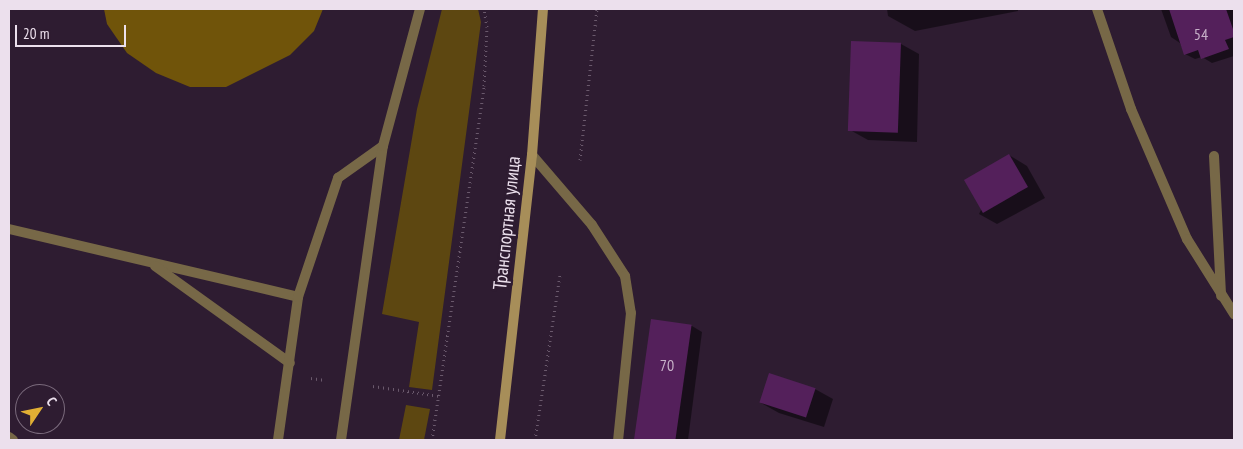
<!DOCTYPE html>
<html>
<head>
<meta charset="utf-8">
<style>
	body { margin:0 }
	#map { position:relative; width:1243px; height:449px; overflow:hidden; background:#2e1c31; font-family:"PT Sans Narrow",sans-serif }
	div>[style] { position:absolute }
	.green>* { inset:0; background:#5d4711 }
	.forest>* { inset:0; background:#70540a }
	.shadow>* { inset:0; background:#0007 }
	.building>* { inset:0; background:#54205b; transform-origin:0 0 }
	.path>* { height:3px; margin-top:-1.5px; transform-origin:0; background:repeating-linear-gradient(90deg,#6a596c 0 1px,transparent 0 5px) }
	.service>* { height:10px; margin:-5px; padding:0 5px; transform-origin:5px; border-radius:5px; background:#776847 }
	.minor>* { height:10px; margin:-5px; padding:0 5px; transform-origin:5px; border-radius:5px; background:#776847 }
	.secondary>* { height:10px; margin:-5px; padding:0 5px; transform-origin:5px; border-radius:5px; background:#a78e59 }
	span { translate:-50% -50%; white-space:nowrap; text-align:center; line-height:1.15; -webkit-text-stroke:4.5px #2e1c31; paint-order:stroke }
	.number-label { font-size:16px; color:#c6b0c8 }
	.number-label span { -webkit-text-stroke-width:0 }
	.street-label { font-size:19px; color:#ece0ed }
	.frame { position:absolute; inset:0; border:10px solid #ece0ed; pointer-events:none }
	.north { position:absolute; left:15px; top:384px; width:50px; height:50px; box-sizing:border-box; background:#2e1c31; border:1px solid #7a6a7c; border-radius:50%; rotate:56deg; font-size:14px; font-weight:700; line-height:20px; text-align:center; color:#ece0ed }
	.north::after { content:''; display:block; margin:auto; width:18px; height:22px; background:#e1af34; clip-path:polygon(50% 0,100% 100%,50% 72%,0 100%) }
	.scale { position:absolute; left:15px; top:25px; width:111px; height:22px; box-sizing:border-box; border:2px solid #ece0ed; border-top:0; padding-left:6px; font-size:15px; line-height:18px; white-space:nowrap; color:#ece0ed; -webkit-text-stroke:4px #2e1c31; paint-order:stroke }
</style>
</head>
<body>
<div id="map">
	<div class="green">
		<i style="clip-path:polygon(442px 9px,478px 9px,481px 22px,432px 390px,409px 387px,419px 322px,382px 314px,417px 109px)"></i>
		<i style="clip-path:polygon(406px 405px,430px 409px,424px 440px,399px 440px)"></i>
	</div>
	<div class="forest">
		<i style="clip-path:polygon(104px 9px,323px 9px,314px 31px,290px 55px,226px 87px,190px 87px,156px 73px,127px 53px,107px 24px)"></i>
	</div>
	<div class="shadow">
		<i style="clip-path:polygon(887px 9px,1018px 9px,1018px 11px,915px 31px,888px 16px)"></i>
		<i style="clip-path:polygon(1161px 9px,1234px 9px,1234px 56px,1212px 63px,1202px 57px,1195px 59px,1185px 54px,1180px 43px,1171px 37px)"></i>
		<i style="clip-path:polygon(852px 42px,901px 44px,919px 54px,917px 142px,868px 140px,850px 130px)"></i>
		<i style="clip-path:polygon(1009px 155px,1027px 166px,1045px 198px,997px 224px,979px 214px)"></i>
		<i style="clip-path:polygon(652px 321px,692px 326px,702px 332px,688px 440px,638px 440px)"></i>
		<i style="clip-path:polygon(815px 389px,833px 399px,824px 427px,779px 413px,761px 403px)"></i>
	</div>
	<div class="building">
		<i style="clip-path:polygon(1169px 9px,1226px 9px,1234px 32px,1234px 37px,1225px 40px,1229px 49px,1201px 59px,1198px 50px,1184px 55px)"></i>
		<i style="left:851px;top:41px;width:50px;height:90px;rotate:2deg"></i>
		<i style="left:1009px;top:154px;width:38px;height:52px;rotate:60deg"></i>
		<i style="left:651px;top:319px;width:41px;height:122px;rotate:8deg"></i>
		<i style="left:769px;top:373px;width:49px;height:31px;rotate:18deg"></i>
	</div>
	<div class="path">
		<i style="left:580px;top:160px;width:152px;rotate:-83.6deg"></i>
		<i style="left:311px;top:378px;width:14px;rotate:8deg"></i>
		<i style="left:373px;top:386px;width:68px;rotate:8.5deg"></i>
		<i style="left:432px;top:440px;width:358px;rotate:-81.6deg"></i>
		<i style="left:484px;top:86px;width:59px;rotate:-87.1deg"></i>
		<i style="left:487px;top:27px;width:18px;rotate:-99deg"></i>
		<i style="left:535px;top:440px;width:168px;rotate:-81.4deg"></i>
	</div>
	<div class="service">
		<i style="left:532px;top:155px;width:92px;rotate:49.4deg"></i>
		<i style="left:592px;top:225px;width:61px;rotate:57.1deg"></i>
		<i style="left:625px;top:276px;width:37px;rotate:81deg"></i>
		<i style="left:631px;top:313px;width:128px;rotate:95.8deg"></i>
		<i style="left:1214px;top:156px;width:140px;rotate:87.1deg"></i>
		<i style="left:9px;top:229px;width:297px;rotate:13.2deg"></i>
		<i style="left:155px;top:266px;width:166px;rotate:35.7deg"></i>
		<i style="left:9px;top:437px;width:5px;rotate:37deg"></i>
		<i style="left:278px;top:440px;width:144px;rotate:-82deg"></i>
		<i style="left:298px;top:297px;width:126px;rotate:-71.4deg"></i>
		<i style="left:338px;top:178px;width:55px;rotate:-35.4deg"></i>
		<i style="left:341px;top:440px;width:297px;rotate:-81.9deg"></i>
		<i style="left:383px;top:146px;width:142px;rotate:-74.9deg"></i>
	</div>
	<div class="minor">
		<i style="left:1097px;top:9px;width:106px;rotate:71.2deg"></i>
		<i style="left:1131px;top:109px;width:142px;rotate:66.7deg"></i>
		<i style="left:1187px;top:239px;width:89px;rotate:57.9deg"></i>
	</div>
	<div class="secondary">
		<i style="left:500px;top:440px;width:287px;rotate:-83.6deg"></i>
		<i style="left:532px;top:155px;width:146px;rotate:-85.7deg"></i>
	</div>
	<div class="number-label">
		<span style="left:1201px;top:34px">54</span>
		<span style="left:667px;top:365px">70</span>
	</div>
	<div class="street-label">
		<span style="left:507px;top:223px;rotate:-84deg">Транспортная улица</span>
	</div>
	<div class="frame"></div>
	<div class="north">С</div>
	<div class="scale">20 m</div>
</div>
</body>
</html>
